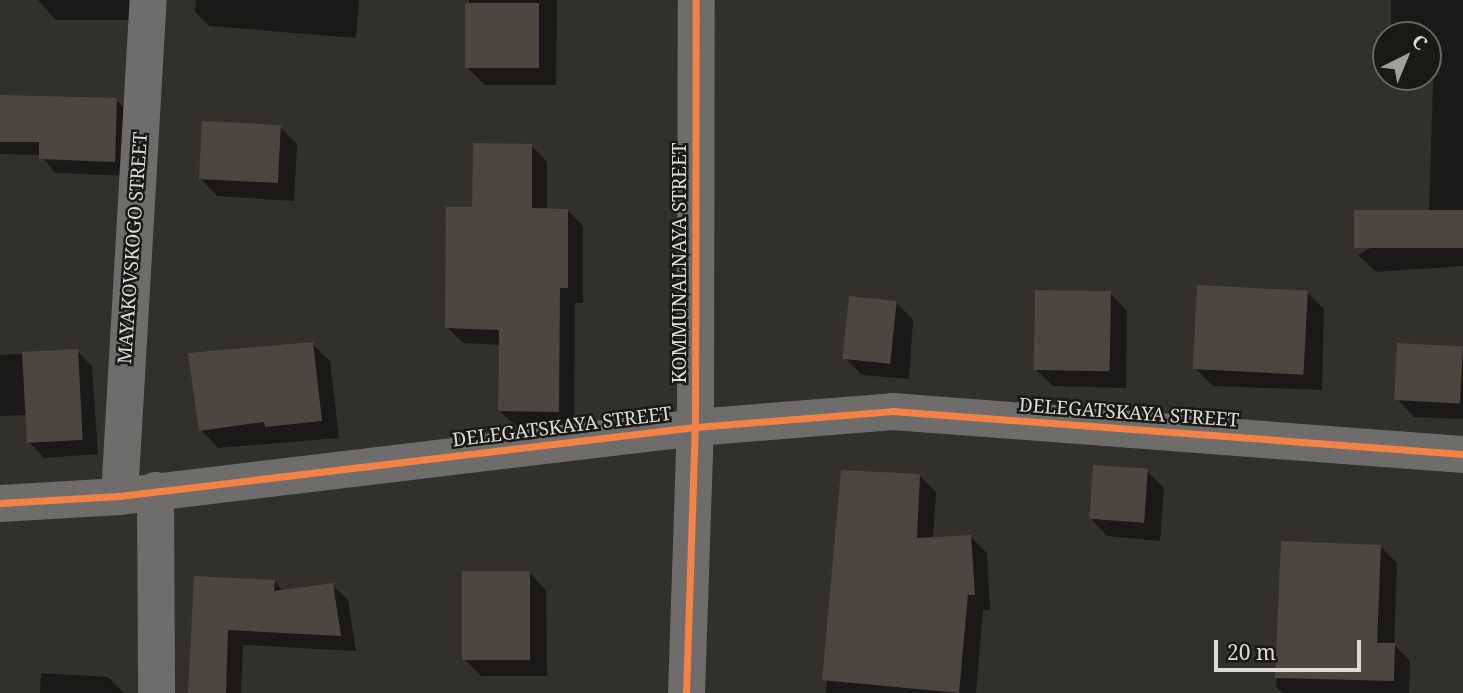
<!DOCTYPE html>
<html>
<head>
<meta charset="utf-8">
<style>
	body { margin:0 }
	#map { position:relative; width:1463px; height:693px; overflow:hidden; background:#31302b; font-family:"Noto Serif",serif }
	div>[style] { position:absolute }
	.shadow>* { inset:0; background:#0007 }
	.building>* { inset:0; background:#49473f; transform-origin:0 0 }
	.minor>* { height:37px; margin:-18.5px; padding:0 18.5px; transform-origin:18.5px; border-radius:18.5px; background:#6e6d6c }
	.cycleway>* { height:7px; margin:-3.5px; padding:0 3.5px; transform-origin:3.5px; border-radius:3.5px; background:#f48246 }
	span { translate:-50% -50%; white-space:nowrap; text-align:center; line-height:1.15; -webkit-text-stroke:5px #1a1915; paint-order:stroke }
	.street-label { font-size:19px; color:#dcdbd6 }
	.north { position:absolute; left:1372px; top:21px; width:70px; height:70px; box-sizing:border-box; background:#1a1915; border:2px solid #686762; border-radius:50%; rotate:43deg; font-size:19px; font-weight:700; line-height:28px; text-align:center; color:#dcdbd6 }
	.north::after { content:''; display:block; margin:auto; width:24px; height:32px; background:#a09f9a; clip-path:polygon(50% 0,100% 100%,50% 72%,0 100%) }
	.scale { position:absolute; left:1214px; top:640px; width:147px; height:32px; box-sizing:border-box; border:4px solid #dcdbd6; border-top:0; padding-left:9px; font-size:21px; line-height:24px; white-space:nowrap; color:#dcdbd6; -webkit-text-stroke:5px #1a1915; paint-order:stroke }
</style>
</head>
<body>
<div id="map">
	<div class="shadow">
		<i style="clip-path:polygon(38px 0,130px 0,130px 20px,56px 20px)"></i>
		<i style="clip-path:polygon(196px 0,359px 0,356px 38px,209px 26px,195px 12px)"></i>
		<i style="clip-path:polygon(469px 0,557px 0,556px 85px,485px 85px,468px 68px)"></i>
		<i style="clip-path:polygon(1391px 0,1463px 0,1463px 266px,1376px 272px,1358px 255px,1429px 214px,1434px 50px,1428px 50px,1428px 35px,1391px 33px)"></i>
		<i style="clip-path:polygon(0 96px,116px 100px,131px 114px,129px 176px,55px 173px,41px 155px,0 154px)"></i>
		<i style="clip-path:polygon(280px 127px,297px 144px,294px 201px,217px 196px,200px 178px)"></i>
		<i style="clip-path:polygon(532px 146px,547px 162px,547px 210px,567px 210px,583px 226px,583px 303px,575px 303px,574px 427px,516px 426px,500px 411px,501px 345px,463px 343px,447px 327px,474px 209px)"></i>
		<i style="clip-path:polygon(1307px 292px,1324px 309px,1322px 390px,1213px 386px,1195px 368px)"></i>
		<i style="clip-path:polygon(1110px 293px,1127px 311px,1126px 388px,1053px 386px,1035px 369px)"></i>
		<i style="clip-path:polygon(896px 302px,913px 320px,909px 379px,862px 375px,845px 358px)"></i>
		<i style="clip-path:polygon(312px 344px,330px 361px,339px 438px,218px 448px,201px 430px)"></i>
		<i style="clip-path:polygon(1463px 347px,1463px 419px,1414px 417px,1397px 399px)"></i>
		<i style="clip-path:polygon(77px 351px,92px 366px,98px 454px,44px 458px,29px 442px,27px 415px,0 416px,0 355px)"></i>
		<i style="clip-path:polygon(842px 471px,920px 476px,936px 492px,933px 539px,971px 537px,987px 553px,990px 610px,983px 610px,976px 693px,826px 693px)"></i>
		<i style="clip-path:polygon(1147px 471px,1164px 488px,1160px 541px,1107px 536px,1090px 518px)"></i>
		<i style="clip-path:polygon(1282px 543px,1381px 547px,1397px 563px,1394px 645px,1410px 661px,1409px 693px,1283px 693px,1276px 687px)"></i>
		<i style="clip-path:polygon(529px 572px,546px 590px,547px 676px,481px 676px,464px 659px)"></i>
		<i style="clip-path:polygon(196px 578px,274px 581px,284px 592px,332px 585px,348px 600px,356px 651px,243px 645px,241px 693px,189px 693px)"></i>
		<i style="clip-path:polygon(41px 673px,108px 677px,124px 693px,40px 693px)"></i>
	</div>
	<div class="building">
		<i style="left:465px;top:3px;width:74px;height:65px"></i>
		<i style="clip-path:polygon(0 95px,117px 98px,115px 162px,39px 159px,39px 142px,0 142px)"></i>
		<i style="left:202px;top:121px;width:79px;height:58px;rotate:3deg"></i>
		<i style="clip-path:polygon(473px 143px,532px 144px,532px 208px,568px 209px,568px 288px,560px 288px,559px 412px,498px 411px,499px 330px,445px 328px,446px 207px,472px 207px)"></i>
		<i style="left:1463px;top:210px;width:38px;height:109px;rotate:90deg"></i>
		<i style="left:1197px;top:285px;width:111px;height:84px;rotate:3deg"></i>
		<i style="left:1035px;top:290px;width:76px;height:80px;rotate:1deg"></i>
		<i style="left:849px;top:296px;width:48px;height:63px;rotate:6deg"></i>
		<i style="clip-path:polygon(313px 342px,322px 421px,265px 427px,264px 422px,199px 431px,188px 353px)"></i>
		<i style="left:1397px;top:343px;width:66px;height:57px;rotate:3deg"></i>
		<i style="left:78px;top:349px;width:91px;height:56px;rotate:87deg"></i>
		<i style="left:1093px;top:465px;width:55px;height:54px;rotate:4deg"></i>
		<i style="clip-path:polygon(841px 470px,920px 474px,917px 538px,971px 535px,975px 595px,968px 595px,959px 693px,822px 680px)"></i>
		<i style="clip-path:polygon(1281px 541px,1381px 545px,1377px 643px,1395px 643px,1394px 681px,1275px 678px)"></i>
		<i style="left:462px;top:571px;width:68px;height:89px"></i>
		<i style="clip-path:polygon(194px 576px,275px 580px,274px 591px,333px 583px,341px 636px,228px 630px,226px 693px,188px 693px)"></i>
	</div>
	<div class="minor">
		<i style="left:155px;top:490px;width:203px;rotate:89.7deg"></i>
		<i style="left:119px;top:496px;width:497px;rotate:-86.7deg"></i>
		<i style="left:0;top:503px;width:119px;rotate:-3.4deg"></i>
		<i style="left:119px;top:496px;width:580px;rotate:-6.83deg"></i>
		<i style="left:695px;top:427px;width:198px;rotate:-4.6deg"></i>
		<i style="left:892px;top:411px;width:573px;rotate:4.31deg"></i>
		<i style="left:686px;top:693px;width:266px;rotate:-88.1deg"></i>
		<i style="left:695px;top:427px;width:427px;rotate:-89.9deg"></i>
	</div>
	<div class="cycleway">
		<i style="left:0;top:503px;width:119px;rotate:-3.4deg"></i>
		<i style="left:119px;top:496px;width:580px;rotate:-6.83deg"></i>
		<i style="left:695px;top:427px;width:198px;rotate:-4.6deg"></i>
		<i style="left:892px;top:411px;width:573px;rotate:4.31deg"></i>
		<i style="left:686px;top:693px;width:266px;rotate:-88.1deg"></i>
		<i style="left:695px;top:427px;width:427px;rotate:-89.9deg"></i>
	</div>
	<div class="street-label">
		<span style="left:133px;top:248px;rotate:-86deg">MAYAKOVSKOGO STREET</span>
		<span style="left:680px;top:263px;rotate:-90deg">KOMMUNALNAYA STREET</span>
		<span style="left:1129px;top:413px;rotate:4deg">DELEGATSKAYA STREET</span>
		<span style="left:562px;top:427px;rotate:-7deg">DELEGATSKAYA STREET</span>
	</div>
	<div class="north">С</div>
	<div class="scale">20 m</div>
</div>
</body>
</html>
